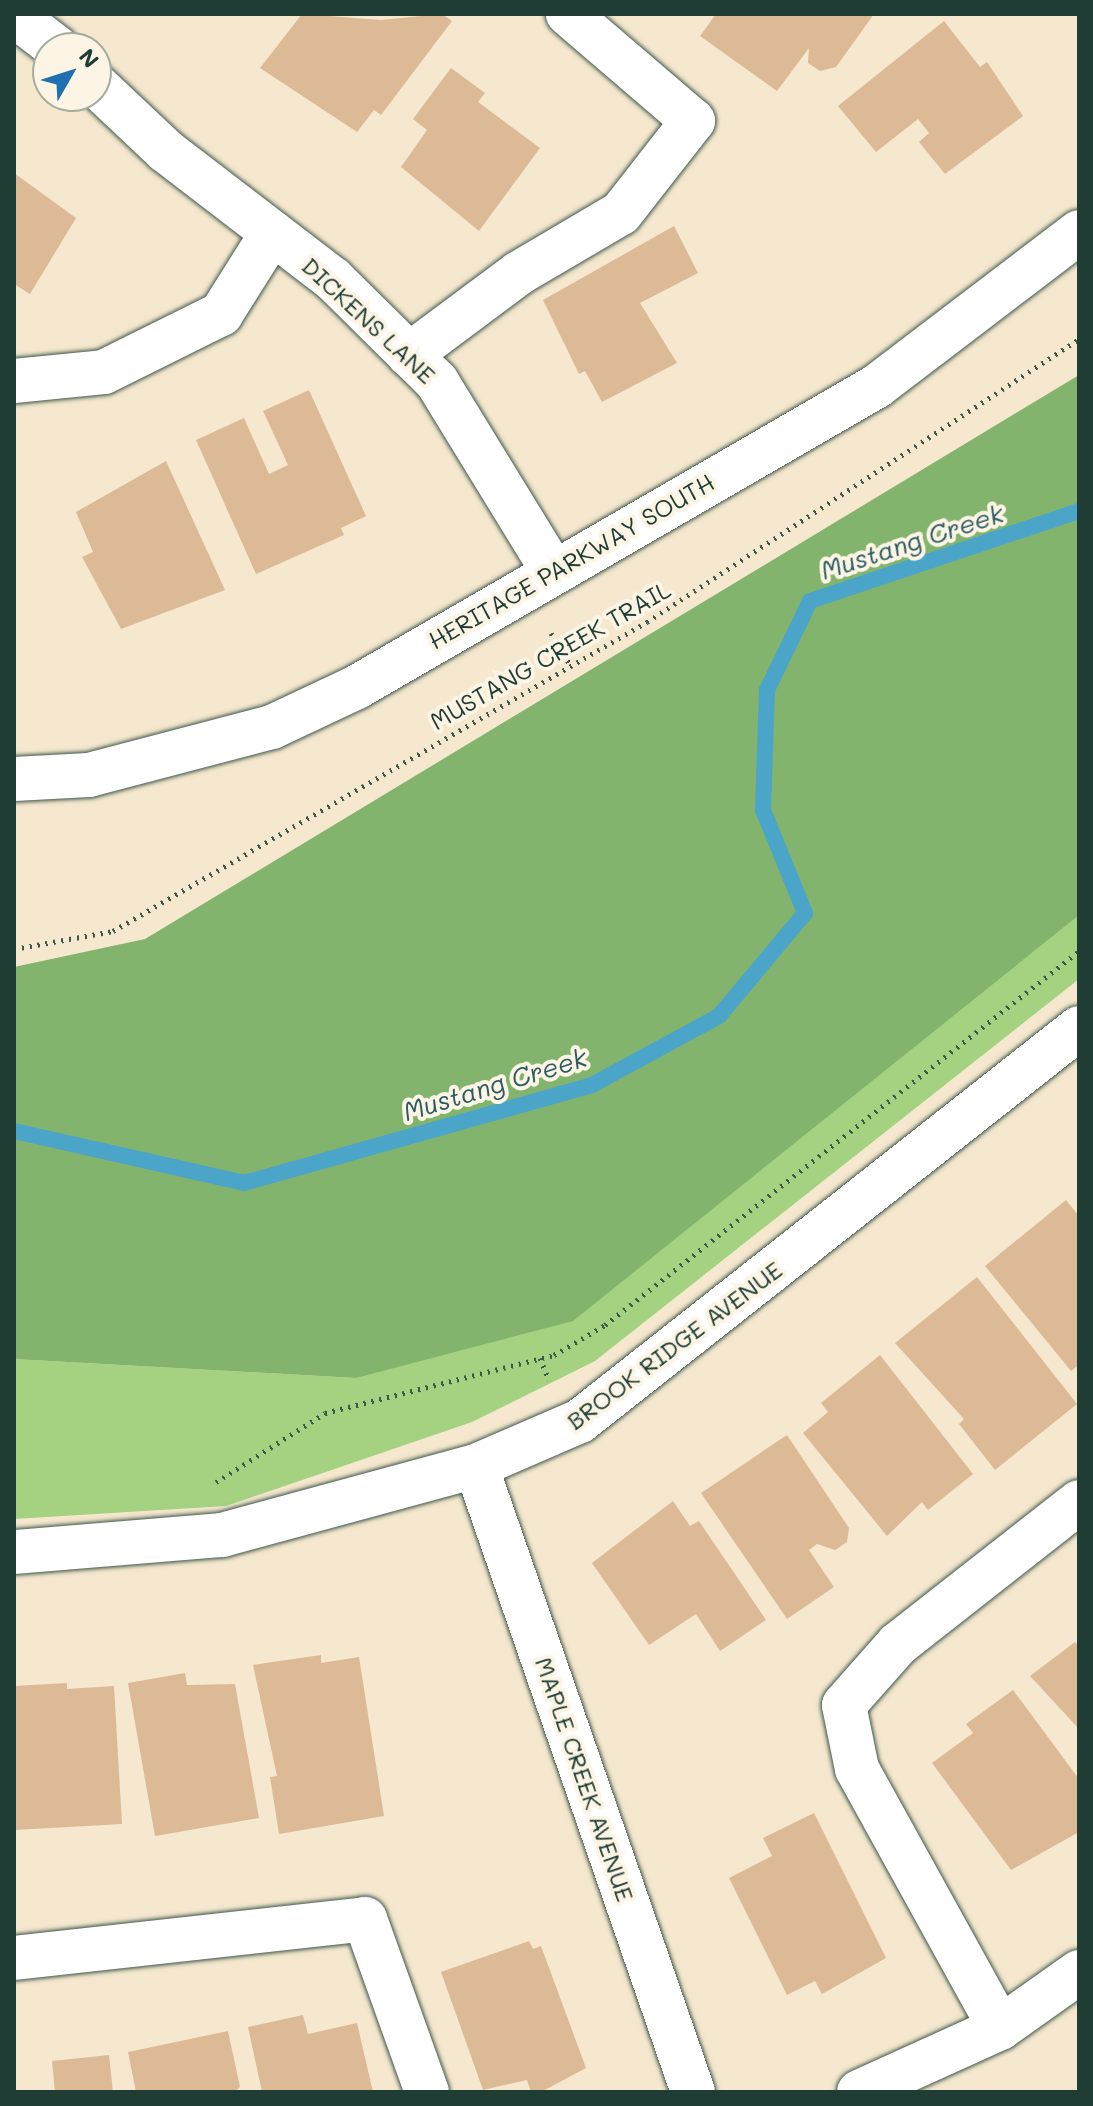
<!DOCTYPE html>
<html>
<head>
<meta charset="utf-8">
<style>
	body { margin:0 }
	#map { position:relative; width:1093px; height:2106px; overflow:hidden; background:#f5e8ce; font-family:Mali,sans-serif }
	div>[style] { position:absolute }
	.green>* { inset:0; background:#a4d280 }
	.forest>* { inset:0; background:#83b46e }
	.stream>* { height:16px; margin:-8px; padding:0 8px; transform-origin:8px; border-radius:8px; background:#4ba5c9 }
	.building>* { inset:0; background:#ddba96 }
	.path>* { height:5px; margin-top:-2.5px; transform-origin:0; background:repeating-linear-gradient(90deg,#3f574b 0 2px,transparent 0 8px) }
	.roads { filter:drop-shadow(0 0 2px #3f574b) drop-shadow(0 0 2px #3f574b) }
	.minor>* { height:44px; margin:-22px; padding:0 22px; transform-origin:22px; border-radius:22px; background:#fff }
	span { translate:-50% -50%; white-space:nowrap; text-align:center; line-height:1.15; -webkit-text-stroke:8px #fcf5e5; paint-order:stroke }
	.street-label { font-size:24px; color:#1f3d34 }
	.water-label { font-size:26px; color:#2c5c61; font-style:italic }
	.frame { position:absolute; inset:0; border:16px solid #1f3d34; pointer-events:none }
	.north { position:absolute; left:32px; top:32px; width:80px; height:80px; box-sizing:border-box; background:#fcf5e5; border:2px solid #a4ab9e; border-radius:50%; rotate:51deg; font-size:22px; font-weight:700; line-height:32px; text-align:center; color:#1f3d34 }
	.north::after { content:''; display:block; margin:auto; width:28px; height:36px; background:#1f6fb2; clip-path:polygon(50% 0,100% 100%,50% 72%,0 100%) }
</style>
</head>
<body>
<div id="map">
	<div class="green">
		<i style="clip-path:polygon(1079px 904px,1079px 979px,595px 1361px,472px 1422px,226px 1506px,14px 1519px,14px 1359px,356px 1378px)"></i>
	</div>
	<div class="forest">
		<i style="clip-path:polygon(1079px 375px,1079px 915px,573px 1321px,356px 1378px,14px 1359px,14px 967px,145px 939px)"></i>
	</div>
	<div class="stream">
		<i style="left:14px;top:1131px;width:236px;rotate:12.7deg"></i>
		<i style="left:244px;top:1183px;width:362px;rotate:-15.7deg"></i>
		<i style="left:592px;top:1085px;width:145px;rotate:-28.5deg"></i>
		<i style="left:719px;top:1016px;width:134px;rotate:-50.1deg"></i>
		<i style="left:805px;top:913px;width:111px;rotate:-112.2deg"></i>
		<i style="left:763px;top:810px;width:120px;rotate:-88.1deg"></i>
		<i style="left:767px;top:690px;width:99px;rotate:-64.2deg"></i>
		<i style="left:810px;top:601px;width:284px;rotate:-18.5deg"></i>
	</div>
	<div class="building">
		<i style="clip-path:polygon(302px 14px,381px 20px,442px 14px,452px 21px,381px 115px,374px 110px,357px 132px,260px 68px)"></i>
		<i style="clip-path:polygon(716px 14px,874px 14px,836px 67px,820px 71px,808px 63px,809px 48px,777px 91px,700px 36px)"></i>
		<i style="clip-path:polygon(944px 21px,980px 67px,987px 62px,1023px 116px,945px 174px,919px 142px,929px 133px,918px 119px,876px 152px,838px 106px)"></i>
		<i style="clip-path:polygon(451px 68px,485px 93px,478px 102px,540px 148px,479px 231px,401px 167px,427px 130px,413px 119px)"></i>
		<i style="clip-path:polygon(14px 173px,76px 218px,30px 294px,14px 284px)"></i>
		<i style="clip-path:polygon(674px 226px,698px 273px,640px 303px,677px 363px,602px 402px,585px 371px,579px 374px,543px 300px)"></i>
		<i style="clip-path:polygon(309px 390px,366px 516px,341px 528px,344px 535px,256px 574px,196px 440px,244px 418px,269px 474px,288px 465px,263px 411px)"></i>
		<i style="clip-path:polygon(166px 461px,225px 590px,121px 629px,82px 557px,93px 552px,76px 512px)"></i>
		<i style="clip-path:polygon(1066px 1200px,1079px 1216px,1079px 1365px,1071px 1371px,985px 1266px)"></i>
		<i style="clip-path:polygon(977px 1277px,1077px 1404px,995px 1470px,959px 1424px,964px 1419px,895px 1343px)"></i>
		<i style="clip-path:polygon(880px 1355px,973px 1474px,928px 1510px,922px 1502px,887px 1536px,803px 1433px,828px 1412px,821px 1403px)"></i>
		<i style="clip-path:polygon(787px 1435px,849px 1528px,847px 1542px,835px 1550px,817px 1544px,809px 1550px,834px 1587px,787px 1619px,701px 1493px)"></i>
		<i style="clip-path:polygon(673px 1501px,690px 1526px,699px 1521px,766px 1620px,720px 1651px,696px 1614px,649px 1645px,592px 1563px)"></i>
		<i style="clip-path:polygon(1075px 1642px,1079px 1647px,1079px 1729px,1030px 1676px)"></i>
		<i style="clip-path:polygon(321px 1655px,321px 1663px,359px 1657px,384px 1816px,279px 1834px,270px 1777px,277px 1776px,253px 1665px)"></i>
		<i style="clip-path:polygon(185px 1673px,187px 1685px,235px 1684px,259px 1818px,155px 1836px,128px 1683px)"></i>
		<i style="clip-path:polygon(67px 1683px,67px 1689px,114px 1686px,122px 1824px,15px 1830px,14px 1686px)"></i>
		<i style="clip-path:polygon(1013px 1690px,1079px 1779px,1079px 1832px,1011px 1870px,932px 1763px,973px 1733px,966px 1724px)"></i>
		<i style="clip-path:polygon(814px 1813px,886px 1958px,822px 1994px,815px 1981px,787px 1995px,729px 1878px,772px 1856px,763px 1838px)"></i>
		<i style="clip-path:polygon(529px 1941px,533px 1949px,541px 1946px,586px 2068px,541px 2092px,531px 2092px,527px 2080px,483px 2090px,441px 1972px)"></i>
		<i style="clip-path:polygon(303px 2015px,308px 2034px,357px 2023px,373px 2092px,262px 2092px,248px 2027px)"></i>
		<i style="clip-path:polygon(228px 2031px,240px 2087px,234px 2092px,136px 2092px,128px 2052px)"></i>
		<i style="clip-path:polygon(109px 2055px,113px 2092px,55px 2092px,52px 2061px)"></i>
	</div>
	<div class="path">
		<i style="left:551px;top:633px;width:39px;rotate:59deg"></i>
		<i style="left:14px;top:949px;width:101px;rotate:-10.3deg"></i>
		<i style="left:113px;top:931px;width:617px;rotate:-30.06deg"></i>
		<i style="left:647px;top:622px;width:516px;rotate:-33.23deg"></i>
		<i style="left:540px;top:1358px;width:24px;rotate:68deg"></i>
		<i style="left:216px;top:1482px;width:129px;rotate:-32.3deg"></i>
		<i style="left:325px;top:1413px;width:236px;rotate:-14.2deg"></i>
		<i style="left:554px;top:1355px;width:59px;rotate:-30.5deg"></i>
		<i style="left:605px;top:1325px;width:604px;rotate:-38.27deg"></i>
	</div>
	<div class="roads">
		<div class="minor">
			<i style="left:14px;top:15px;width:54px;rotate:37.5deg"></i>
			<i style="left:96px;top:85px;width:96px;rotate:43.3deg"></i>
			<i style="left:166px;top:151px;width:210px;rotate:37.5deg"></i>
			<i style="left:333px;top:279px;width:146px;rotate:44.7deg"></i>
			<i style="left:437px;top:382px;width:220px;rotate:58.5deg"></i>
			<i style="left:409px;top:355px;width:137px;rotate:-36.7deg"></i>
			<i style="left:519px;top:273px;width:118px;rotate:-30.5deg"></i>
			<i style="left:621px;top:213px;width:117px;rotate:-52deg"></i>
			<i style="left:693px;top:121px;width:165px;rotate:-139.4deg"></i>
			<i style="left:14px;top:381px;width:90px;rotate:-5.7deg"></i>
			<i style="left:104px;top:372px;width:131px;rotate:-26.4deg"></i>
			<i style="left:221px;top:314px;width:96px;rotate:-57.8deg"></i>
			<i style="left:14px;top:779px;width:75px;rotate:-3.1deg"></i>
			<i style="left:89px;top:775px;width:189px;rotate:-14.7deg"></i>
			<i style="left:272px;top:727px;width:94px;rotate:-25.2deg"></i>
			<i style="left:357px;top:687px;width:601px;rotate:-30.06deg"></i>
			<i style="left:877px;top:386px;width:254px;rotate:-37.3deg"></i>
			<i style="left:476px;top:1466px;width:663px;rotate:70.88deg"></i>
			<i style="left:14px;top:1552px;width:209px;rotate:-4.7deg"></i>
			<i style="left:222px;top:1535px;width:263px;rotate:-15.2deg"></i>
			<i style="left:476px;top:1466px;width:113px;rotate:-23.4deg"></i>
			<i style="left:580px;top:1421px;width:635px;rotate:-38.22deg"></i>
			<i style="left:14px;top:1958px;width:353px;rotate:-6.3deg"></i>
			<i style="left:365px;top:1919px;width:184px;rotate:70.3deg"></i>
			<i style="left:1000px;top:2028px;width:296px;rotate:-118.9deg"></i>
			<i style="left:857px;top:1769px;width:65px;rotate:-101.5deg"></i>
			<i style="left:844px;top:1705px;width:81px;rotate:-48.5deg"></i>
			<i style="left:898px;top:1644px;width:230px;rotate:-38.1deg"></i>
			<i style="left:859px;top:2092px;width:155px;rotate:-24.4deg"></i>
			<i style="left:1000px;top:2028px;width:97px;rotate:-35.3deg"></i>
		</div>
	</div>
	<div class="street-label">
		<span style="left:369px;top:320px;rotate:43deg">DICKENS LANE</span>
		<span style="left:571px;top:561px;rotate:-30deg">HERITAGE PARKWAY SOUTH</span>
		<span style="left:550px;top:655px;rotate:-30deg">MUSTANG CREEK TRAIL</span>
		<span style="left:674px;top:1345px;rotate:-37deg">BROOK RIDGE AVENUE</span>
		<span style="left:585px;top:1779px;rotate:71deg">MAPLE CREEK AVENUE</span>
	</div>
	<div class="water-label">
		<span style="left:912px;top:542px;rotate:-18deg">Mustang Creek</span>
		<span style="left:495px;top:1085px;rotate:-17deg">Mustang Creek</span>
	</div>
	<div class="frame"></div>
	<div class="north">N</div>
</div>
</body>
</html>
